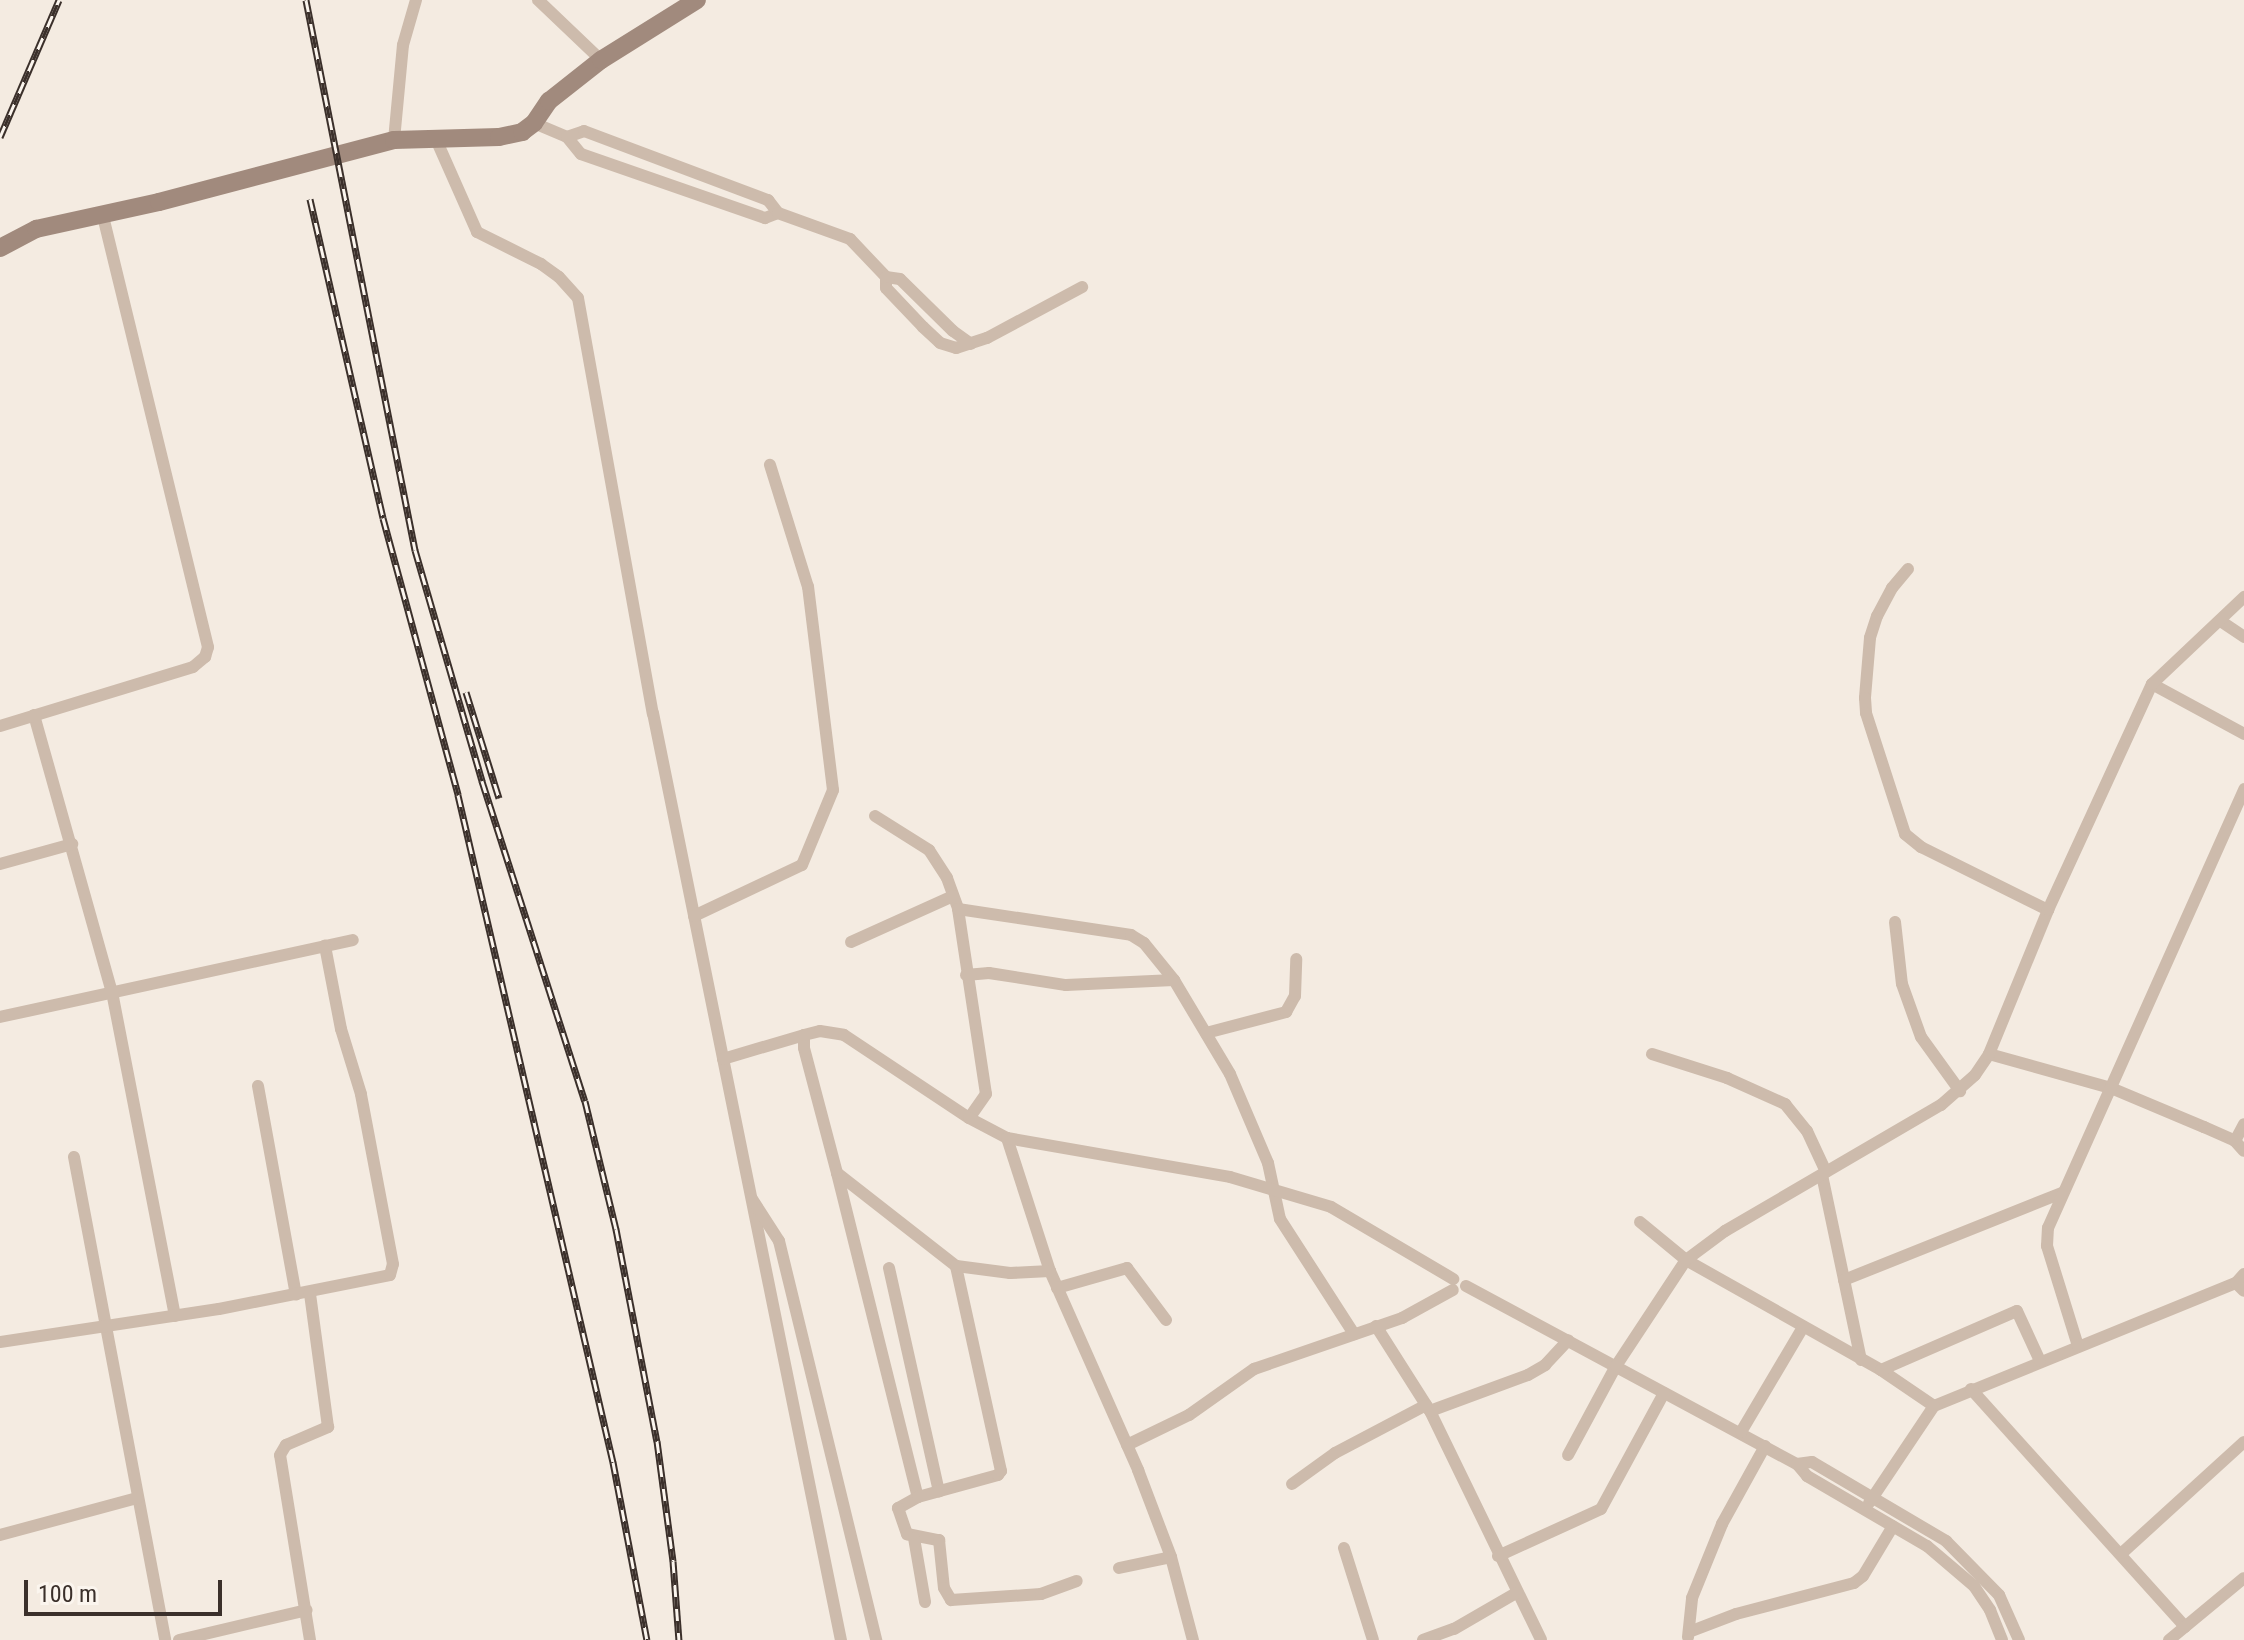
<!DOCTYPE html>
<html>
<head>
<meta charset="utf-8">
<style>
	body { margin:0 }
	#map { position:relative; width:2244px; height:1640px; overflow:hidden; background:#f4ebe1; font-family:"Roboto Condensed",sans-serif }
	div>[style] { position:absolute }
	.street>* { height:12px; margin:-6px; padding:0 6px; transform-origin:6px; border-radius:6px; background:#cdbbac }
	.secondary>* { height:18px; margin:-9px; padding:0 9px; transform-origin:9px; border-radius:9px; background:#a18a7d }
	.rail>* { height:7px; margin-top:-3.5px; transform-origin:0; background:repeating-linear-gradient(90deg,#fbf5ee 0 12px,#3b302b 0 24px); box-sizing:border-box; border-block:2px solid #3b302b }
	span { translate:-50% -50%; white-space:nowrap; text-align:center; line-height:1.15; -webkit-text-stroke:6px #fbf5ee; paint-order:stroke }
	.scale { position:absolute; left:24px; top:1580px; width:198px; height:36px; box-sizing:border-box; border:4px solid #3b302b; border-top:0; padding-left:10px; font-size:24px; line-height:28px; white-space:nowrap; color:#3b302b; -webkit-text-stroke:6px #fbf5ee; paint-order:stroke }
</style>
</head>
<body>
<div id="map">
	<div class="street">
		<i style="left:538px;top:0;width:87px;rotate:43.6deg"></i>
		<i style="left:534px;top:123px;width:36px;rotate:23deg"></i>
		<i style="left:567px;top:137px;width:22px;rotate:51deg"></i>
		<i style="left:581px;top:154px;width:195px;rotate:19.2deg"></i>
		<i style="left:765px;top:218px;width:14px;rotate:-21deg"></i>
		<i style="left:435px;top:137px;width:104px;rotate:66.1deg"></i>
		<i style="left:477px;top:232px;width:72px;rotate:26.6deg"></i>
		<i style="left:541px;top:264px;width:22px;rotate:36deg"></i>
		<i style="left:559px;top:277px;width:28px;rotate:48deg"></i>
		<i style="left:578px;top:298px;width:422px;rotate:79.8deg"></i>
		<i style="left:653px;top:713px;width:946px;rotate:78.54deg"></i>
		<i style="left:567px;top:137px;width:18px;rotate:-19deg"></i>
		<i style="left:584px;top:131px;width:197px;rotate:20.6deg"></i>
		<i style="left:768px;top:200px;width:16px;rotate:52deg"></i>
		<i style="left:778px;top:213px;width:77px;rotate:19.9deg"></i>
		<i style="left:850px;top:239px;width:52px;rotate:46.5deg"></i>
		<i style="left:886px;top:277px;width:14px;rotate:8deg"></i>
		<i style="left:900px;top:279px;width:74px;rotate:44.5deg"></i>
		<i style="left:953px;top:331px;width:22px;rotate:36deg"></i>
		<i style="left:394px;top:140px;width:95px;rotate:-84.6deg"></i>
		<i style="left:403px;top:45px;width:47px;rotate:-73.9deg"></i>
		<i style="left:886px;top:277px;width:11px;rotate:90deg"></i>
		<i style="left:886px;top:288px;width:54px;rotate:46.5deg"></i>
		<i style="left:923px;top:327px;width:23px;rotate:43deg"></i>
		<i style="left:940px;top:343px;width:17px;rotate:17deg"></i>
		<i style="left:956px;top:348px;width:33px;rotate:-18deg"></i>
		<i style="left:987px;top:338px;width:108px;rotate:-28.2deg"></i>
		<i style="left:1908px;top:569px;width:25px;rotate:130deg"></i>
		<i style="left:1892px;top:588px;width:32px;rotate:118deg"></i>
		<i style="left:1877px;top:616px;width:23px;rotate:108deg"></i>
		<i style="left:1870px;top:638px;width:60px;rotate:94.8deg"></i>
		<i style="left:1865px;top:698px;width:15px;rotate:86deg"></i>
		<i style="left:1866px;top:713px;width:127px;rotate:72.1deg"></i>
		<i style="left:1905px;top:834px;width:21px;rotate:39deg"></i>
		<i style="left:1921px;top:847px;width:142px;rotate:26.4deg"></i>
		<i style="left:2222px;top:622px;width:27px;rotate:34deg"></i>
		<i style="left:2152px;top:684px;width:105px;rotate:28.5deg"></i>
		<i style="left:34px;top:715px;width:288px;rotate:74.3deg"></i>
		<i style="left:112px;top:992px;width:330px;rotate:79deg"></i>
		<i style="left:0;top:726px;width:202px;rotate:-17deg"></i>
		<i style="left:193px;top:667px;width:16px;rotate:-40deg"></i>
		<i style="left:205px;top:657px;width:10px;rotate:-73deg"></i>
		<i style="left:208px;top:647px;width:444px;rotate:-103.7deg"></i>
		<i style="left:875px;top:816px;width:64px;rotate:32.2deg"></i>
		<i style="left:929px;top:850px;width:33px;rotate:57deg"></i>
		<i style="left:947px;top:878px;width:33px;rotate:70deg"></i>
		<i style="left:958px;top:909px;width:187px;rotate:81.4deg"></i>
		<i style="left:986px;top:1094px;width:29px;rotate:125deg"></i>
		<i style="left:0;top:864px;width:75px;rotate:-15.5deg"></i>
		<i style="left:958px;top:909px;width:175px;rotate:8.5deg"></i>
		<i style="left:1131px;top:935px;width:15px;rotate:32deg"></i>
		<i style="left:1144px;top:943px;width:48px;rotate:51deg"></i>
		<i style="left:1174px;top:980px;width:109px;rotate:59.2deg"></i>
		<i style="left:1230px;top:1074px;width:97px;rotate:66.9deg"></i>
		<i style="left:1268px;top:1163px;width:57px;rotate:77.9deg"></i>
		<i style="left:1280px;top:1219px;width:137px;rotate:57.2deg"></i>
		<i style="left:694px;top:916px;width:119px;rotate:-25.3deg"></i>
		<i style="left:802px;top:865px;width:81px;rotate:-67.5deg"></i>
		<i style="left:833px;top:790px;width:205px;rotate:-97deg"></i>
		<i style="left:808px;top:587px;width:128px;rotate:-107.3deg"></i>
		<i style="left:1895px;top:922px;width:62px;rotate:83.6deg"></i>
		<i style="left:1902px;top:984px;width:56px;rotate:70.3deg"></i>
		<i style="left:1921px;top:1037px;width:67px;rotate:54.2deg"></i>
		<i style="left:851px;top:942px;width:112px;rotate:-24.3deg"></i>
		<i style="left:966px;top:975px;width:23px;rotate:-5deg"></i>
		<i style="left:989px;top:973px;width:78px;rotate:8.9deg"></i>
		<i style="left:1066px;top:985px;width:108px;rotate:-2.7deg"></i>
		<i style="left:0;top:1017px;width:361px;rotate:-12.3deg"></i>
		<i style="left:1206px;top:1033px;width:83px;rotate:-14.7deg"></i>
		<i style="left:1286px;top:1012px;width:18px;rotate:-61deg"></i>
		<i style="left:1295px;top:996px;width:37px;rotate:-88deg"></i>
		<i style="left:1652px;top:1054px;width:79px;rotate:17.7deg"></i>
		<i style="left:1727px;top:1078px;width:64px;rotate:24.1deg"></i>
		<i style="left:1785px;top:1104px;width:35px;rotate:51deg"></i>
		<i style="left:1807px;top:1131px;width:45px;rotate:65.1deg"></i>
		<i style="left:1989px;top:1054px;width:127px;rotate:15.6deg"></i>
		<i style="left:2111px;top:1088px;width:101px;rotate:22.8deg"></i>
		<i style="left:2204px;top:1127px;width:34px;rotate:24deg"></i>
		<i style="left:2235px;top:1141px;width:13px;rotate:48deg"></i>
		<i style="left:723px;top:1059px;width:84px;rotate:-16.5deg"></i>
		<i style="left:258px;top:1086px;width:212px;rotate:79.7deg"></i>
		<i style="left:1007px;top:1138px;width:140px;rotate:72.1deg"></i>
		<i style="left:1050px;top:1271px;width:218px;rotate:66.1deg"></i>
		<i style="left:1138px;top:1470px;width:93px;rotate:69.2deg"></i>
		<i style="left:1171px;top:1557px;width:86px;rotate:75.2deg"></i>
		<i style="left:2235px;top:1141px;width:19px;rotate:-62deg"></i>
		<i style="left:74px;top:1157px;width:491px;rotate:79.3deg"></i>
		<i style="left:837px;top:1173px;width:334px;rotate:76deg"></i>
		<i style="left:918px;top:1497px;width:23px;rotate:151deg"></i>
		<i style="left:898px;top:1508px;width:28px;rotate:71deg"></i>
		<i style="left:907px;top:1534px;width:33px;rotate:11deg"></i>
		<i style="left:939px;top:1540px;width:48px;rotate:84.1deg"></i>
		<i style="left:944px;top:1588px;width:14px;rotate:60deg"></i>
		<i style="left:951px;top:1600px;width:90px;rotate:-3.8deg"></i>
		<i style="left:1041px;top:1594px;width:38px;rotate:-20deg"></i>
		<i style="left:1822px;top:1175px;width:189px;rotate:78.1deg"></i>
		<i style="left:752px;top:1199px;width:50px;rotate:57.3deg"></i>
		<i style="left:779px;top:1241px;width:411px;rotate:76.3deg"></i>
		<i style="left:1640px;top:1222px;width:60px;rotate:39.6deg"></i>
		<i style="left:1686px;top:1260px;width:224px;rotate:29.4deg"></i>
		<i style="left:1881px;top:1370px;width:64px;rotate:34.2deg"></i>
		<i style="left:1934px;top:1406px;width:326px;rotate:-22.2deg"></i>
		<i style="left:889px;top:1268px;width:229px;rotate:77.4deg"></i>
		<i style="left:1050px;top:1271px;width:40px;rotate:177.1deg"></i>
		<i style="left:1010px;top:1273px;width:54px;rotate:-172.6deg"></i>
		<i style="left:956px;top:1266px;width:151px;rotate:-142deg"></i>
		<i style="left:837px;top:1173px;width:129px;rotate:-104.8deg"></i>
		<i style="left:804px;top:1048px;width:13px;rotate:-90deg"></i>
		<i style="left:804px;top:1035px;width:16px;rotate:-14deg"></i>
		<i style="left:820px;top:1031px;width:24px;rotate:9deg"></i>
		<i style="left:844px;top:1035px;width:150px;rotate:33.6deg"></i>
		<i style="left:969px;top:1118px;width:43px;rotate:27.8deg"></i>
		<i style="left:1007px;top:1138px;width:226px;rotate:9.9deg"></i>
		<i style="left:1230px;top:1177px;width:105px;rotate:16.5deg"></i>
		<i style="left:1331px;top:1207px;width:142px;rotate:30.5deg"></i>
		<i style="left:2244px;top:1274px;width:12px;rotate:132deg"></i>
		<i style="left:2236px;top:1283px;width:11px;rotate:45deg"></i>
		<i style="left:1844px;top:1280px;width:235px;rotate:-21.8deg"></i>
		<i style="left:1466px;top:1286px;width:376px;rotate:28.3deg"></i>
		<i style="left:1797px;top:1464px;width:16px;rotate:50deg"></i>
		<i style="left:1807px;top:1476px;width:139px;rotate:30.3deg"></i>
		<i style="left:1927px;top:1546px;width:62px;rotate:40.4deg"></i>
		<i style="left:1974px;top:1586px;width:29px;rotate:56deg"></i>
		<i style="left:1990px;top:1610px;width:32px;rotate:68deg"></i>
		<i style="left:1057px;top:1288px;width:73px;rotate:-15.9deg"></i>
		<i style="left:1127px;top:1268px;width:65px;rotate:53.1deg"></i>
		<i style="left:1376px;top:1326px;width:101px;rotate:57.6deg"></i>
		<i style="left:1430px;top:1411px;width:254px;rotate:64.1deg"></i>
		<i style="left:0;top:1342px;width:221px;rotate:-8.6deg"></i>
		<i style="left:219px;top:1309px;width:174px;rotate:-11.2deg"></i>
		<i style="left:390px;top:1275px;width:11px;rotate:-75deg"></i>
		<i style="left:393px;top:1264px;width:173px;rotate:-100.7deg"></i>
		<i style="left:361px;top:1094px;width:68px;rotate:-107.1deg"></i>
		<i style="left:341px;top:1029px;width:85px;rotate:-100.9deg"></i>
		<i style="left:2078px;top:1346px;width:105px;rotate:-107.2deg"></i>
		<i style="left:2047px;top:1246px;width:18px;rotate:-87deg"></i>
		<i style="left:2048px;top:1228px;width:481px;rotate:-65.9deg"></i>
		<i style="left:1881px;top:1370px;width:148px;rotate:-23.5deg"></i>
		<i style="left:2017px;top:1311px;width:55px;rotate:65.3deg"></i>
		<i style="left:1971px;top:1389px;width:320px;rotate:48deg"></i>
		<i style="left:1430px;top:1411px;width:104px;rotate:-20.2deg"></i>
		<i style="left:1528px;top:1375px;width:20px;rotate:-30deg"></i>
		<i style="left:1545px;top:1365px;width:34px;rotate:-47deg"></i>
		<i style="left:1741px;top:1432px;width:122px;rotate:-59.4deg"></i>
		<i style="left:1127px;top:1445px;width:69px;rotate:-25.8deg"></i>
		<i style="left:1189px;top:1415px;width:80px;rotate:-35.3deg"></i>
		<i style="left:1254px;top:1369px;width:157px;rotate:-19deg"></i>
		<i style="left:1402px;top:1318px;width:58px;rotate:-28.8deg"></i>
		<i style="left:1568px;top:1455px;width:101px;rotate:-61.7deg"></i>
		<i style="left:1616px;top:1366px;width:127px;rotate:-56.6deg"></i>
		<i style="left:1686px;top:1260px;width:49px;rotate:-36.6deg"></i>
		<i style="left:1725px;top:1231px;width:250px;rotate:-30.3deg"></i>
		<i style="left:1941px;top:1105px;width:45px;rotate:-41.4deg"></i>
		<i style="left:1975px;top:1075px;width:25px;rotate:-56deg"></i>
		<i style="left:1989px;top:1054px;width:156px;rotate:-67.7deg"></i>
		<i style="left:2048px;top:910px;width:249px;rotate:-65.3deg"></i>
		<i style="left:2152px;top:684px;width:127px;rotate:-43.4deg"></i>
		<i style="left:1797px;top:1464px;width:15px;rotate:-8deg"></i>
		<i style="left:1812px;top:1462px;width:156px;rotate:30.5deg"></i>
		<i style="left:1946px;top:1541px;width:76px;rotate:45.5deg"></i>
		<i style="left:1999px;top:1595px;width:49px;rotate:66deg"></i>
		<i style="left:1292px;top:1484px;width:53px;rotate:-35.8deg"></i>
		<i style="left:1335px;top:1453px;width:103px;rotate:-27.8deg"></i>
		<i style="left:918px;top:1497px;width:83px;rotate:-15.4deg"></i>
		<i style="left:998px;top:1475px;width:5px;rotate:-53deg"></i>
		<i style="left:1001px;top:1471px;width:210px;rotate:-102.4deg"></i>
		<i style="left:1869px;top:1503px;width:117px;rotate:-56.2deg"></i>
		<i style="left:0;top:1535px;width:142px;rotate:-15.1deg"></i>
		<i style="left:914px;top:1538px;width:65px;rotate:80.2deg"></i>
		<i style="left:1344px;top:1548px;width:96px;rotate:72.5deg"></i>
		<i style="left:2122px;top:1553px;width:165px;rotate:-42.3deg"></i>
		<i style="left:1498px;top:1556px;width:113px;rotate:-24.5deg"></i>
		<i style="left:1601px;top:1509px;width:132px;rotate:-61.5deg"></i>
		<i style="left:1119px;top:1568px;width:53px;rotate:-11.9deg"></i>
		<i style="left:1689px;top:1632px;width:50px;rotate:-21deg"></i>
		<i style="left:1736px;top:1614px;width:122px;rotate:-14.7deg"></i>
		<i style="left:1854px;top:1583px;width:11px;rotate:-38deg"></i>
		<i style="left:1863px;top:1576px;width:58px;rotate:-59deg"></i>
		<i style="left:1688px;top:1637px;width:39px;rotate:-84deg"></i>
		<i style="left:1692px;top:1598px;width:80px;rotate:-67.9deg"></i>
		<i style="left:1722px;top:1524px;width:89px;rotate:-61.1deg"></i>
		<i style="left:179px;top:1640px;width:131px;rotate:-13.2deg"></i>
		<i style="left:310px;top:1640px;width:187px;rotate:-99.2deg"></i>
		<i style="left:280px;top:1455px;width:12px;rotate:-59deg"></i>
		<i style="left:286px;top:1445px;width:46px;rotate:-23.2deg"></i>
		<i style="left:328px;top:1427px;width:135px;rotate:-97.7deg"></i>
		<i style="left:1423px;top:1640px;width:33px;rotate:-20deg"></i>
		<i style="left:1454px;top:1629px;width:72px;rotate:-30.1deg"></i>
		<i style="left:2169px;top:1640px;width:97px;rotate:-39.6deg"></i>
	</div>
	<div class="secondary">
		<i style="left:0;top:248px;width:41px;rotate:-27.8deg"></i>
		<i style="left:36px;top:229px;width:126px;rotate:-12.4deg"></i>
		<i style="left:159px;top:202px;width:243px;rotate:-14.8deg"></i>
		<i style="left:394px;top:140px;width:105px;rotate:-1.6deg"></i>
		<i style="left:499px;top:137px;width:24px;rotate:-12deg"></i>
		<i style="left:522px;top:132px;width:15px;rotate:-37deg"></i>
		<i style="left:534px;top:123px;width:27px;rotate:-56deg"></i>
		<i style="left:549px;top:101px;width:66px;rotate:-38.3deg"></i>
		<i style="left:601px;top:60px;width:113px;rotate:-32deg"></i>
	</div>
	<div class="rail">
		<i style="left:306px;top:0;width:561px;rotate:78.79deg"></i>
		<i style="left:415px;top:550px;width:241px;rotate:73.8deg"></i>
		<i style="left:482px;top:781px;width:336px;rotate:72.2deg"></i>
		<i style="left:585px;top:1101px;width:132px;rotate:76.4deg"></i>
		<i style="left:616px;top:1229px;width:216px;rotate:79.1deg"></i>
		<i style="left:657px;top:1441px;width:121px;rotate:82.4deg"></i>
		<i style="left:673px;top:1561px;width:79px;rotate:85.7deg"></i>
		<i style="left:0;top:137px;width:149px;rotate:-66.7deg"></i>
		<i style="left:310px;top:199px;width:327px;rotate:77.1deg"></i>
		<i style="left:383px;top:518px;width:287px;rotate:74.8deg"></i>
		<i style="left:458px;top:795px;width:685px;rotate:76.92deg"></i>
		<i style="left:613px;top:1462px;width:181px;rotate:79.2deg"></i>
		<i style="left:466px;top:692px;width:111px;rotate:72.7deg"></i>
	</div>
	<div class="scale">100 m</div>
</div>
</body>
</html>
